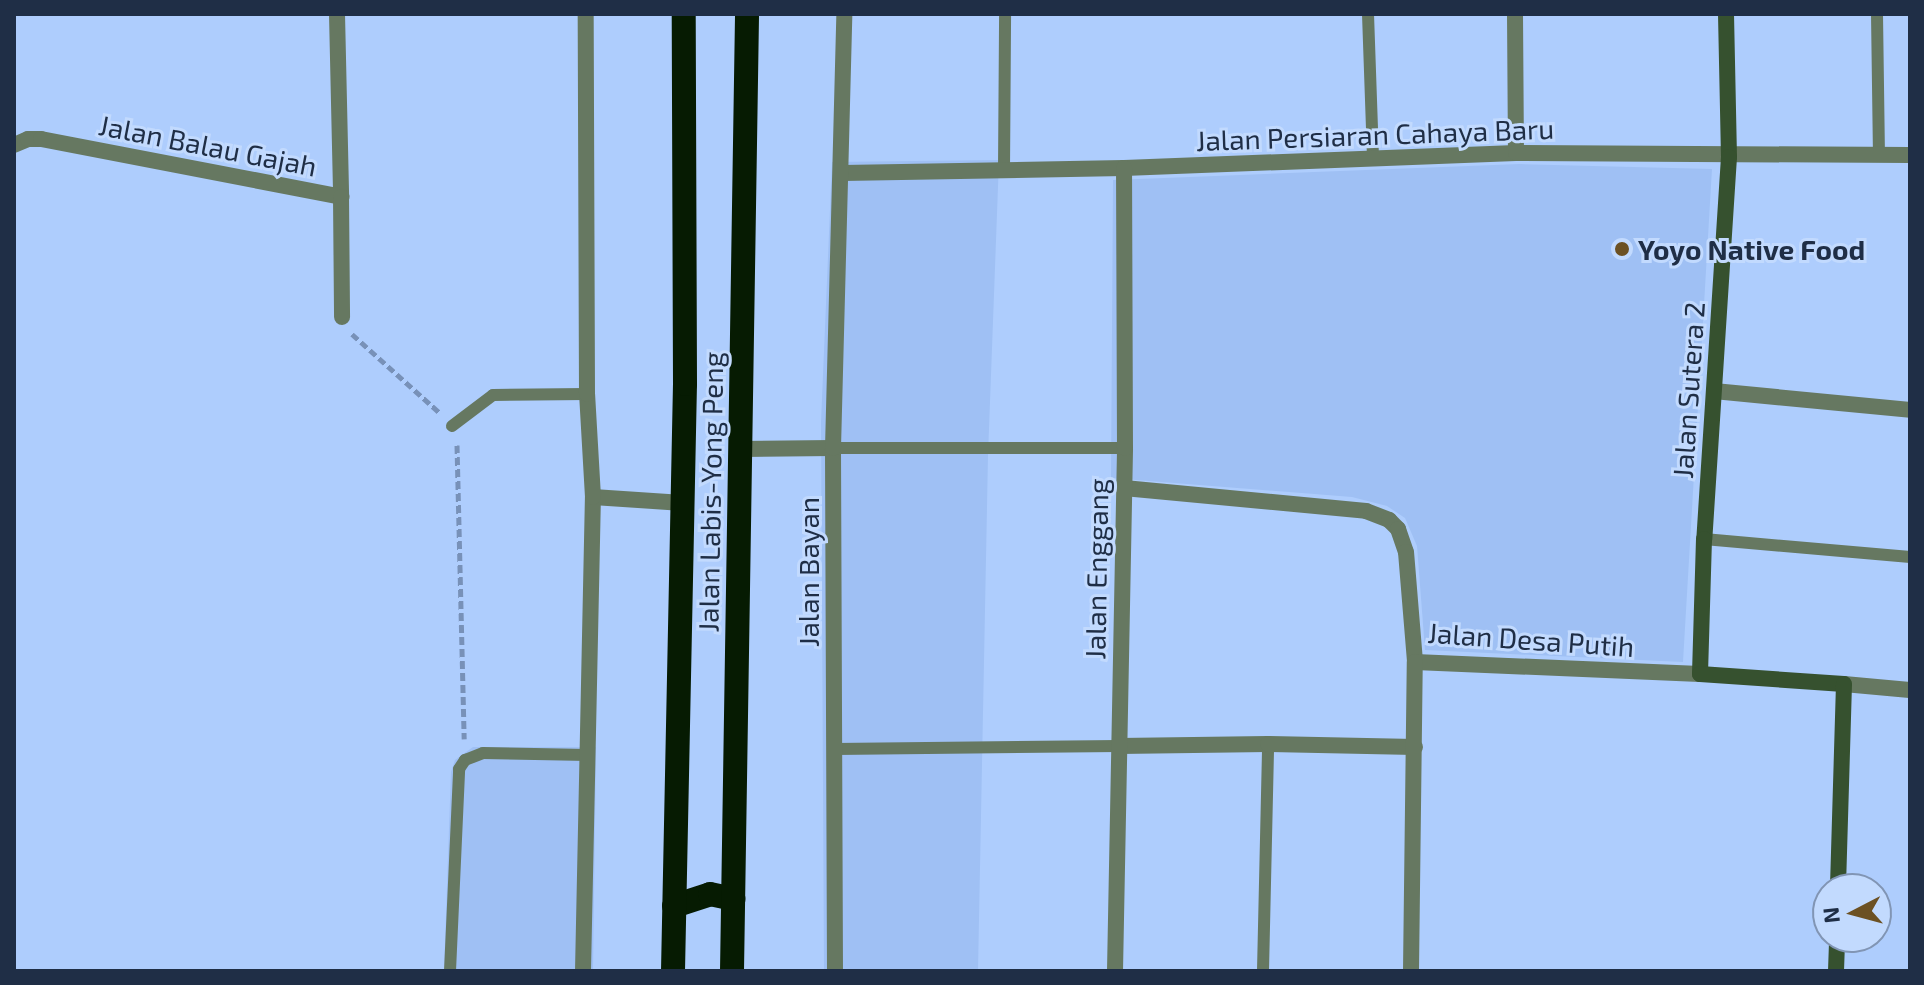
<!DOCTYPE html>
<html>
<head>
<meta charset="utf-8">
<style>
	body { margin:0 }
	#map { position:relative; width:1924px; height:985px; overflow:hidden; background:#aecdfd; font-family:"Exo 2",sans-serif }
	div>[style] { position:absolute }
	.built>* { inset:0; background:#9fc0f4 }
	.path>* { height:5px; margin-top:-2.5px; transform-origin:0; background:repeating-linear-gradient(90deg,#7891b8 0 8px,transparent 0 12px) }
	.lane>* { height:12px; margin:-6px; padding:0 6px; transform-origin:6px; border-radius:6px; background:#667861 }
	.street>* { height:16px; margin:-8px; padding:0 8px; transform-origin:8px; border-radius:8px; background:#667861 }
	.secondary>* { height:16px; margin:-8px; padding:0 8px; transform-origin:8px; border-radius:8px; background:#36512f }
	.highway>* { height:24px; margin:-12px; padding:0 12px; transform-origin:12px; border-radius:12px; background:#061b02 }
	.dots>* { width:22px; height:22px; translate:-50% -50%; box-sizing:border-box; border:4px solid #c2dafe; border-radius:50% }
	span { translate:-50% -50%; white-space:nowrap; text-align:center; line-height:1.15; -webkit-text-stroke:6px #c2dafe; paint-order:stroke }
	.street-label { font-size:28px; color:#1f2e46 }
	.poi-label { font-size:28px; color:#1f2e46; font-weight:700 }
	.left { translate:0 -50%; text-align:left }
	.frame { position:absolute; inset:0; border:16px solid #1f2e46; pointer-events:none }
	.north { position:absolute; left:1812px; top:873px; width:80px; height:80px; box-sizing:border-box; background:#c2dafe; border:2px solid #8195b4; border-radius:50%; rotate:264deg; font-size:22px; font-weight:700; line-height:32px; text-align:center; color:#1f2e46 }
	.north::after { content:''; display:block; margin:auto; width:28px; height:36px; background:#6c5123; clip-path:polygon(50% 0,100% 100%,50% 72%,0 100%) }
</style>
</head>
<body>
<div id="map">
	<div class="built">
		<i style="clip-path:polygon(999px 160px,988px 456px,978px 971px,824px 971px,821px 422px,832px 162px)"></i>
		<i style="clip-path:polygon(1519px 164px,1712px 169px,1683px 662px,1425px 650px,1417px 546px,1405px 518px,1387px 506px,1352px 497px,1111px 478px,1113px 180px)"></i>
		<i style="clip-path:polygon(473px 747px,596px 747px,593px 971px,444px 971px,451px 772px,455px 760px)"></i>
	</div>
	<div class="path">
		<i style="left:352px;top:334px;width:118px;rotate:41.9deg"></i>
		<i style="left:457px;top:445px;width:294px;rotate:88.6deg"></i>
	</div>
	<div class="lane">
		<i style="left:1368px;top:14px;width:144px;rotate:88deg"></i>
		<i style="left:1877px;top:14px;width:141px;rotate:89.2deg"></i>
		<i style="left:1004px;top:170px;width:156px;rotate:-89.6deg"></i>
		<i style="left:452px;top:426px;width:51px;rotate:-37.1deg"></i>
		<i style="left:493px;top:395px;width:94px;rotate:-0.6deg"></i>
		<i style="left:833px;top:448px;width:292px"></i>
		<i style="left:1704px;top:539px;width:207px;rotate:5deg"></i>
		<i style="left:835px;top:749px;width:284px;rotate:-0.6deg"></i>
		<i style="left:450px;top:971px;width:202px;rotate:-87.4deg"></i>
		<i style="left:459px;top:769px;width:11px;rotate:-56deg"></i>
		<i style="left:465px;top:760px;width:19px;rotate:-21deg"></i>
		<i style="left:483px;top:753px;width:105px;rotate:1.1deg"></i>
		<i style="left:1263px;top:971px;width:227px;rotate:-88.7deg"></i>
	</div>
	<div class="street">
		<i style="left:337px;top:14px;width:183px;rotate:88.7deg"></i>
		<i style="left:1515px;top:14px;width:139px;rotate:89.6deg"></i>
		<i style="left:14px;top:145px;width:15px;rotate:-23deg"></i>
		<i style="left:28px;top:139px;width:13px"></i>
		<i style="left:41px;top:139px;width:306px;rotate:10.9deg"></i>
		<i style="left:341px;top:197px;width:120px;rotate:89.5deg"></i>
		<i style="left:843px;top:173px;width:281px;rotate:-1deg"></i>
		<i style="left:1124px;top:168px;width:392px;rotate:-2.2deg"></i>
		<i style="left:1516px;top:153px;width:394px;rotate:0.3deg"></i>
		<i style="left:1714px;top:391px;width:197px;rotate:5.5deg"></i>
		<i style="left:742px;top:449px;width:91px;rotate:-0.6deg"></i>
		<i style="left:1124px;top:488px;width:243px;rotate:5.4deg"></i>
		<i style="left:1366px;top:511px;width:25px;rotate:21deg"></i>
		<i style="left:1389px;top:520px;width:13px;rotate:45deg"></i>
		<i style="left:1398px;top:529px;width:24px;rotate:71deg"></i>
		<i style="left:1406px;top:552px;width:110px;rotate:85.3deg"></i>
		<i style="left:1415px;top:662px;width:285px;rotate:2.4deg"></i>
		<i style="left:593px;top:497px;width:90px;rotate:3.8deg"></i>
		<i style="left:1844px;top:684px;width:66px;rotate:5.2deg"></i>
		<i style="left:1119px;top:746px;width:149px;rotate:-0.8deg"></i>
		<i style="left:1268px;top:744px;width:147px;rotate:1.2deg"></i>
		<i style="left:583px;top:971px;width:474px;rotate:-88.8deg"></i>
		<i style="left:593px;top:497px;width:103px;rotate:-93.3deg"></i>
		<i style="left:587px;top:394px;width:380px;rotate:-90.2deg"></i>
		<i style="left:835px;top:971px;width:523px;rotate:-90.22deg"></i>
		<i style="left:833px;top:448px;width:434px;rotate:-88.5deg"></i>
		<i style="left:1115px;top:971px;width:523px;rotate:-88.9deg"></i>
		<i style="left:1125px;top:448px;width:280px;rotate:-90.2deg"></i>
		<i style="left:1411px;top:971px;width:309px;rotate:-89.3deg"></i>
	</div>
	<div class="secondary">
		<i style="left:1726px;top:14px;width:143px;rotate:88.8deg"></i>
		<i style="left:1729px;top:157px;width:383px;rotate:93.7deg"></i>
		<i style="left:1704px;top:539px;width:135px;rotate:91.7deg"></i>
		<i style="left:1700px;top:674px;width:144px;rotate:4deg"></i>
		<i style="left:1844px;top:684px;width:205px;rotate:91.7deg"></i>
		<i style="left:1836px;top:971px;width:34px;rotate:-88deg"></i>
	</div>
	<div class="highway">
		<i style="left:674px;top:906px;width:38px;rotate:-18deg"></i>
		<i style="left:710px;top:894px;width:24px;rotate:12deg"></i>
		<i style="left:673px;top:971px;width:587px;rotate:-88.83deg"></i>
		<i style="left:685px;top:384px;width:370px;rotate:-90.2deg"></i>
		<i style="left:732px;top:971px;width:957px;rotate:-89.1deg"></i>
	</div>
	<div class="dots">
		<i style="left:1622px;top:249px;background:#6c5123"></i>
	</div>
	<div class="street-label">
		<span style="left:1375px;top:134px;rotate:-2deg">Jalan Persiaran Cahaya Baru</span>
		<span style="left:208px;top:145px;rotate:11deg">Jalan Balau Gajah</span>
		<span style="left:1688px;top:390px;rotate:-86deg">Jalan Sutera 2</span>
		<span style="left:710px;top:492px;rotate:-89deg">Jalan Labis-Yong Peng</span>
		<span style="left:1096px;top:569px;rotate:-89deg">Jalan Enggang</span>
		<span style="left:808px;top:572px;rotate:-90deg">Jalan Bayan</span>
		<span style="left:1531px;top:639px;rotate:4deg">Jalan Desa Putih</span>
	</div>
	<div class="poi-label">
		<span class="left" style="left:1638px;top:249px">Yoyo Native Food</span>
	</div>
	<div class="frame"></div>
	<div class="north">N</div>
</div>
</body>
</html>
